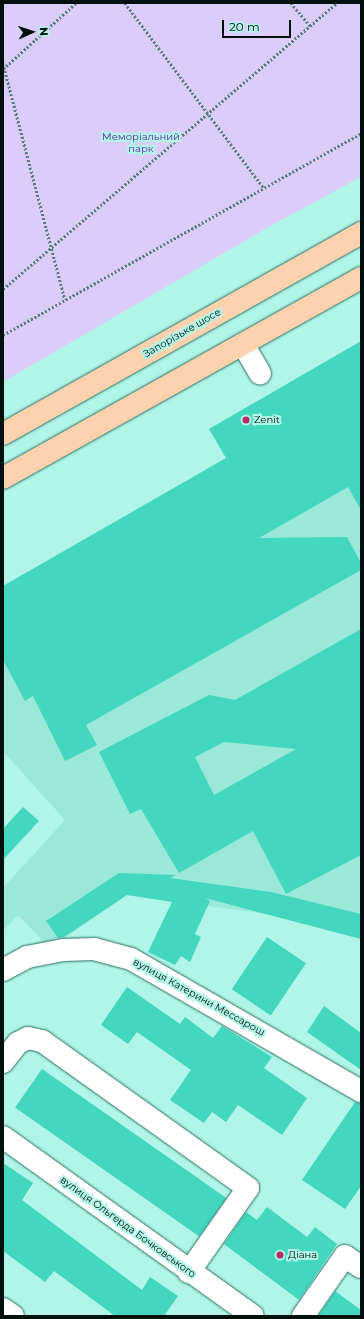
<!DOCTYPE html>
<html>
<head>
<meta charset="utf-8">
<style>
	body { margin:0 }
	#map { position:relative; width:364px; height:1319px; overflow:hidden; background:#b0f5e7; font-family:Montserrat,sans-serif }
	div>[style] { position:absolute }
	.built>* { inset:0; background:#9ae8d8 }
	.green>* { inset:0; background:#dbccf9 }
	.building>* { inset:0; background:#43d7c0; transform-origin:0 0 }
	.path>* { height:2.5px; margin-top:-1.25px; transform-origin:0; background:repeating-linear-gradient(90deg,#568077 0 2px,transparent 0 4px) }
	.roads { filter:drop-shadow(0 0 1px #2a6e62) drop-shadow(0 0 1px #2a6e62) }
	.minor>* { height:22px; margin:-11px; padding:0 11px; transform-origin:11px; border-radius:11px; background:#fff }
	.major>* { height:22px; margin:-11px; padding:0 11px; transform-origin:11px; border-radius:11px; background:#fdd2af }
	.dots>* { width:11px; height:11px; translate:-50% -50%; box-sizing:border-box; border:2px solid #b0f5e7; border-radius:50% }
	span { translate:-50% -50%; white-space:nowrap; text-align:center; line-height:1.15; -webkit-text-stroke:4px #b0f5e7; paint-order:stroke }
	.park-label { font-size:10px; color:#6123a2 }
	.street-label { font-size:10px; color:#00110d }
	.poi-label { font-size:10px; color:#00110d }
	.left { translate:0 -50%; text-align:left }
	.frame { position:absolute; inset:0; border:4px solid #00110d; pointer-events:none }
	.north { position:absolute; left:12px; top:12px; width:40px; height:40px; -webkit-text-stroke:3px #b0f5e7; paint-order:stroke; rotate:87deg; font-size:11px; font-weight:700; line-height:16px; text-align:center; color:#00110d }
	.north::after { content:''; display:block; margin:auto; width:14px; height:18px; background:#00110d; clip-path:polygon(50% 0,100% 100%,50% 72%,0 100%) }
	.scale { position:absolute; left:222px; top:20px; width:69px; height:18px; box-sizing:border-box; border:2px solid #00110d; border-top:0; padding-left:5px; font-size:12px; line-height:14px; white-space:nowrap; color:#00110d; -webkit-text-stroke:3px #b0f5e7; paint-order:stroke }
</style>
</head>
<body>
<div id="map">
	<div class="built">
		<i style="clip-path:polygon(361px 382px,361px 939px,267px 914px,127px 895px,50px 948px,18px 915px,3px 931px,3px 888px,65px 820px,3px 751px,3px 586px)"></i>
	</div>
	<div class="green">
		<i style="clip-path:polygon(3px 3px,361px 3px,361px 177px,272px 225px,3px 382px)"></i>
	</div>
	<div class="building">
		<i style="clip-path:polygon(361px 341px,361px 510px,348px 487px,259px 538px,347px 537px,361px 563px,361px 570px,86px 725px,97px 745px,65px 761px,33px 696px,25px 701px,3px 660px,3px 586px,226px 458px,209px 429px)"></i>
		<i style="clip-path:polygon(evenodd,361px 629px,361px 855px,286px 894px,253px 831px,179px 873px,141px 809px,130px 814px,99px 752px,209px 695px,235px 700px,361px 629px,224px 742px,296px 749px,214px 795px,195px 757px,224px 742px)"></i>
		<i style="clip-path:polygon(23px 807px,39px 821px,3px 860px,3px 829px)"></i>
		<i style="clip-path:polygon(119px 873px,176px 875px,170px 878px,271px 892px,361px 914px,361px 939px,205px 898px,210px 901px,195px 934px,201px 937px,190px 962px,181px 956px,175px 965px,148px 952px,172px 902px,127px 895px,64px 937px,58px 938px,46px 921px)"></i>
		<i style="left:267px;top:937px;width:47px;height:63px;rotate:34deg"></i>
		<i style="clip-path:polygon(127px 987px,180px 1024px,185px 1017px,213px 1038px,222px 1026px,272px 1057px,264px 1068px,307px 1098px,282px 1135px,238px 1105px,226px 1122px,212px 1112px,204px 1123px,170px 1100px,191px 1070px,137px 1032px,128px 1044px,101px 1025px)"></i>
		<i style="clip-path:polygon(324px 1006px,361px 1033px,361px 1070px,307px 1032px)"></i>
		<i style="left:42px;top:1069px;width:225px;height:47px;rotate:35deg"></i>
		<i style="clip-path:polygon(355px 1102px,361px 1103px,361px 1186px,345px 1209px,302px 1180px)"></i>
		<i style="clip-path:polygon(3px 1163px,33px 1183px,22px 1200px,142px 1290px,150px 1277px,178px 1296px,164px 1316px,115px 1316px,54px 1271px,45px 1282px,3px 1251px)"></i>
		<i style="clip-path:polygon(267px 1207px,307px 1237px,315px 1227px,337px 1244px,299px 1300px,224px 1244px,246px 1212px,257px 1220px)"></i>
		<i style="clip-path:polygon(335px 1291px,361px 1310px,361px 1316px,319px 1315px)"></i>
	</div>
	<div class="path">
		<i style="left:125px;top:3px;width:231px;rotate:53.1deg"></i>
		<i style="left:291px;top:3px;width:30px;rotate:50deg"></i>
		<i style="left:3px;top:63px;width:244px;rotate:75.3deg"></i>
		<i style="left:3px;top:69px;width:98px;rotate:-42.1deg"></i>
		<i style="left:3px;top:289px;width:440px;rotate:-40.6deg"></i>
		<i style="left:3px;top:335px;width:411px;rotate:-29.4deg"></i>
	</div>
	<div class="roads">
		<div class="minor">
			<i style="left:243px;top:344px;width:34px;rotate:60deg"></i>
			<i style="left:3px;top:970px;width:27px;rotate:-28deg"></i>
			<i style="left:27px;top:957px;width:37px;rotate:-11deg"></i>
			<i style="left:63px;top:950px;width:31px;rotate:-2deg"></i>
			<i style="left:94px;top:949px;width:38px;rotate:15deg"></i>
			<i style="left:131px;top:959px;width:265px;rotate:29.9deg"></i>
			<i style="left:3px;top:1062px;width:24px;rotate:-52deg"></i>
			<i style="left:18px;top:1043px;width:11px;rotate:-27deg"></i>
			<i style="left:28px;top:1038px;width:14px;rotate:12deg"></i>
			<i style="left:42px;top:1041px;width:253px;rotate:35.5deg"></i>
			<i style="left:248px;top:1188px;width:103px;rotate:125.1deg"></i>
			<i style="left:3px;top:1137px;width:307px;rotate:35.6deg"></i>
			<i style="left:3px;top:1309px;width:12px;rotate:35deg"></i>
			<i style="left:303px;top:1316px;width:73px;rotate:-55deg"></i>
			<i style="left:345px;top:1256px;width:19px;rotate:35deg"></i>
		</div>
		<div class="major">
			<i style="left:3px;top:434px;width:411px;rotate:-29.3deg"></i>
			<i style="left:3px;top:478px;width:410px;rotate:-29.2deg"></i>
		</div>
	</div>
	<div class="dots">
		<i style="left:246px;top:420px;background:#b62b66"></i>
		<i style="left:280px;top:1255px;background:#b62b66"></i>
	</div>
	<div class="park-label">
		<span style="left:141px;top:142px">Меморіальний<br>парк</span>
	</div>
	<div class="street-label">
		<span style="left:182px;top:333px;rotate:-30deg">Запорізьке шосе</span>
		<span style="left:199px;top:997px;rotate:29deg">вулиця Катерини Мессарош</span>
		<span style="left:128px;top:1227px;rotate:36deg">вулиця Ольгерда Бочковського</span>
	</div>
	<div class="poi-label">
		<span class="left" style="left:254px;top:420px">Zenit</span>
		<span class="left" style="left:288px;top:1255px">Діана</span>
	</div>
	<div class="frame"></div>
	<div class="north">N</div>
	<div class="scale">20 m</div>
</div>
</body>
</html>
